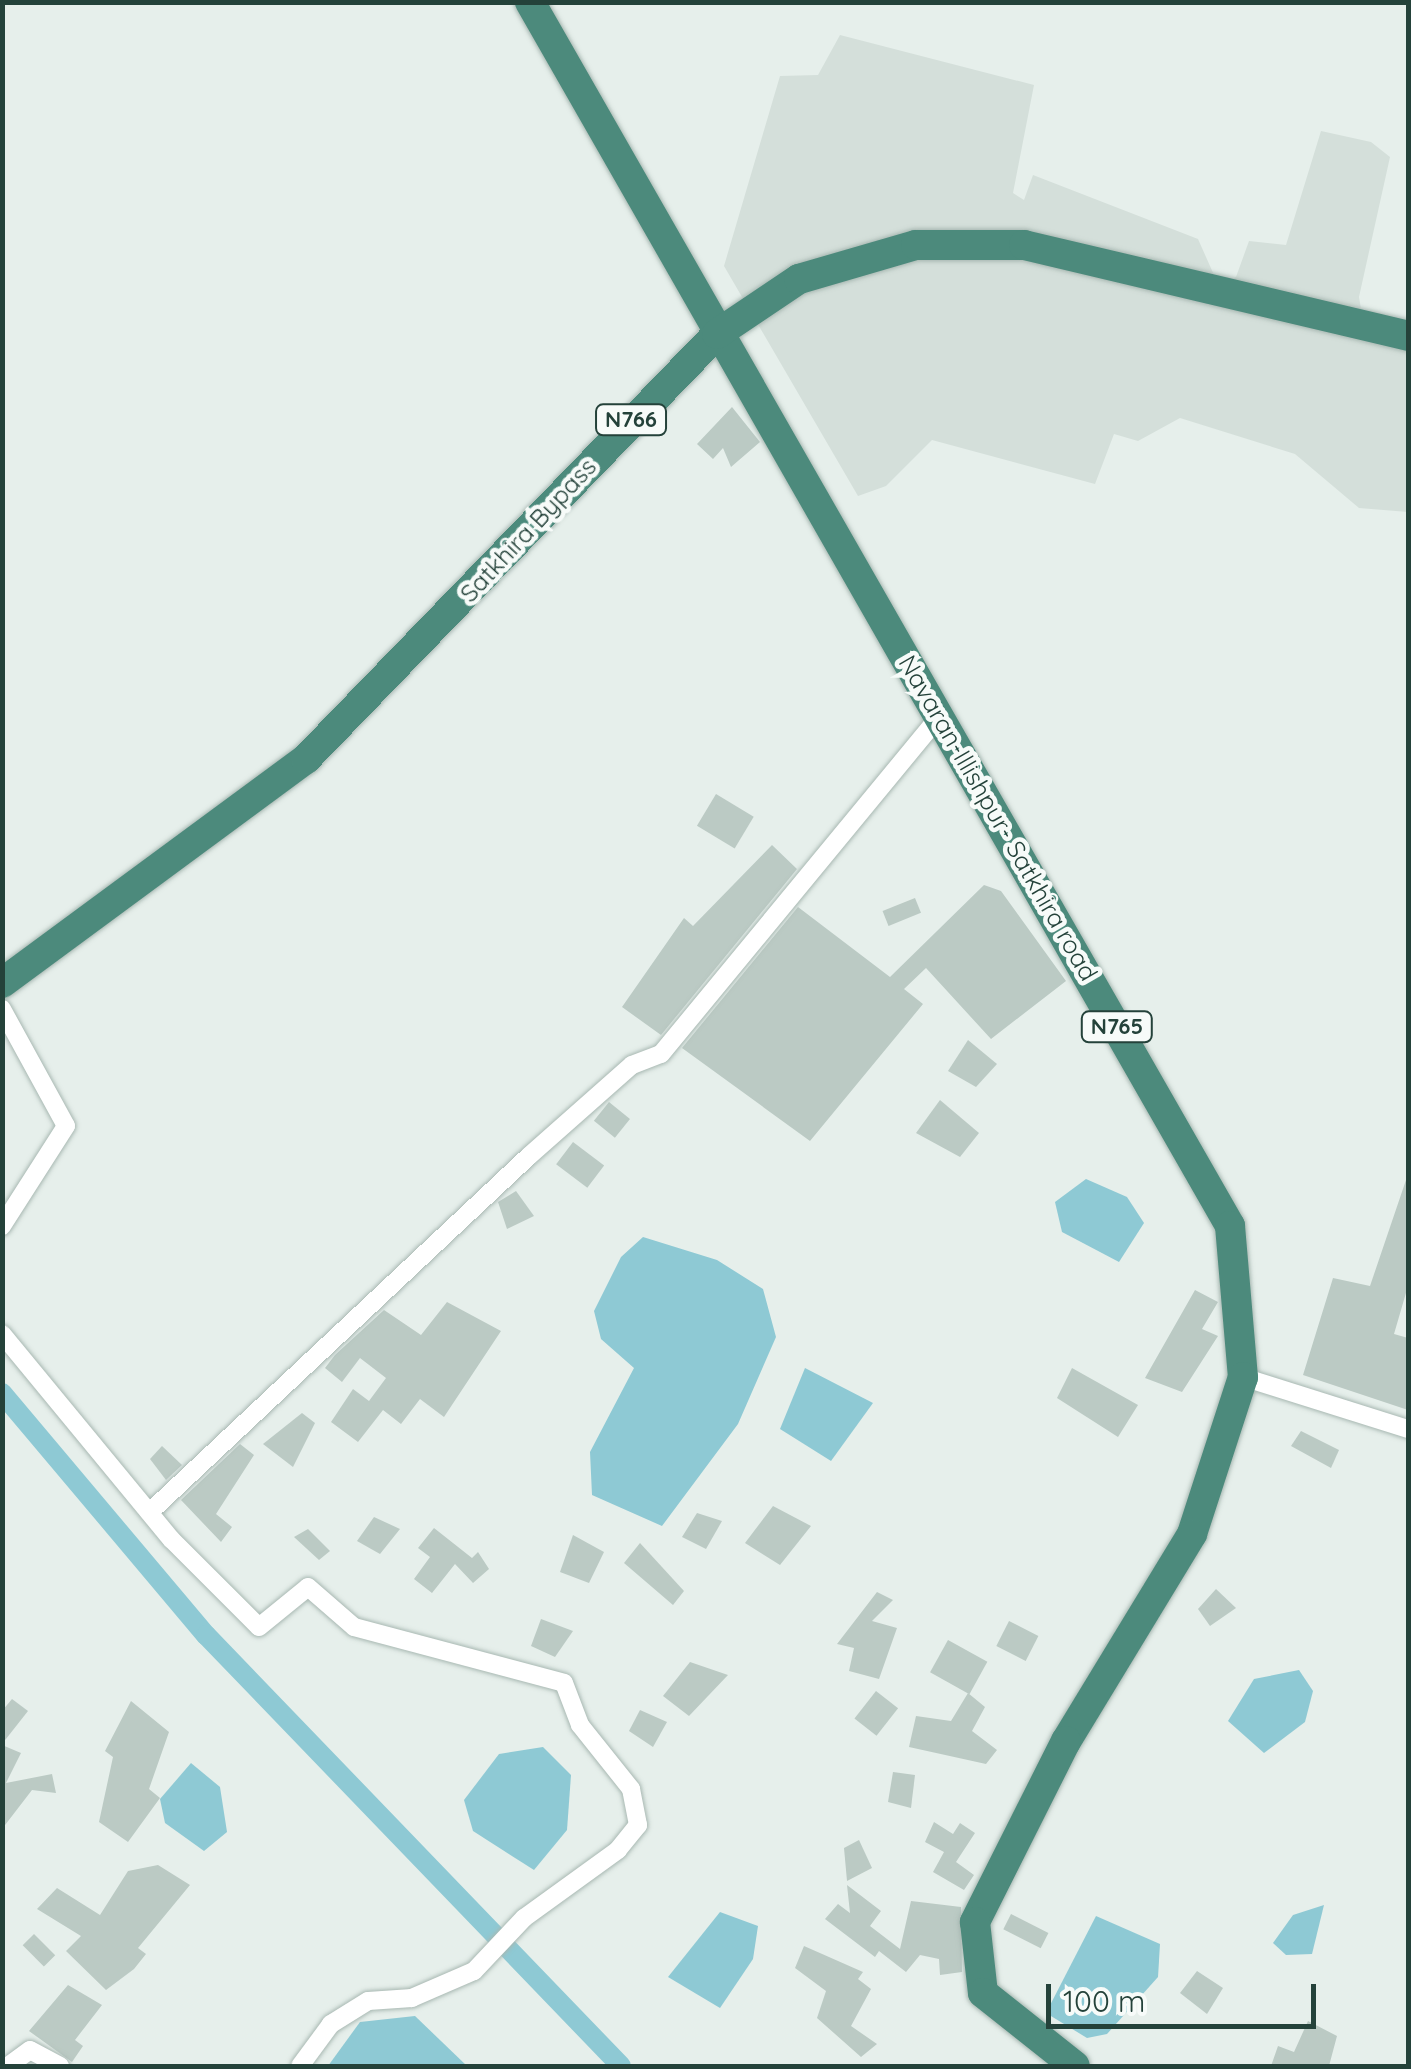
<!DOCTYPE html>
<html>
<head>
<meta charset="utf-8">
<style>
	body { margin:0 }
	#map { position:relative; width:1411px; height:2069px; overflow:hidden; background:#e6efeb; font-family:Quicksand,sans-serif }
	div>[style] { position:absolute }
	.built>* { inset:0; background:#d4dfda }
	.water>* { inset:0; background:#8ec9d4 }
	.canal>* { height:20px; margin:-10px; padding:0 10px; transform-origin:10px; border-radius:10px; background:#8ec9d4 }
	.building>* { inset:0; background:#bbcac4; transform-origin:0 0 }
	.roads { filter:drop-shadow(0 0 2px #a8b8b2) drop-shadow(0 0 2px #a8b8b2) }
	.minor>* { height:18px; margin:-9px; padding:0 9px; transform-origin:9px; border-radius:9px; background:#fff }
	.trunk>* { height:30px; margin:-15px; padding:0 15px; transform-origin:15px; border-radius:15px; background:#4c8a7c }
	span { translate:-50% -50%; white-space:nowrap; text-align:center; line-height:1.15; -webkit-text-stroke:9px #f7fbf9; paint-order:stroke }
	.shield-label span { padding:2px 8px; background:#f7fbf9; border:2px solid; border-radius:8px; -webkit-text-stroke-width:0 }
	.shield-label { font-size:22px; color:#24423a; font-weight:700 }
	.street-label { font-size:25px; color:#24423a }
	.frame { position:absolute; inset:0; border:5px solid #24423a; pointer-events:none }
	.scale { position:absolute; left:1046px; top:1984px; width:270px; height:45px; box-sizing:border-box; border:5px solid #24423a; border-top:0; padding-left:12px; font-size:30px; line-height:35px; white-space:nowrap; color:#24423a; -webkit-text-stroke:8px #f7fbf9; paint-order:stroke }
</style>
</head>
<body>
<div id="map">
	<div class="built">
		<i style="clip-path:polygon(840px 35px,1034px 85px,1013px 193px,1024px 200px,1033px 175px,1198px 239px,1218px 284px,1236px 277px,1249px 241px,1286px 245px,1321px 131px,1371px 142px,1390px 157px,1359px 297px,1361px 309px,1408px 324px,1408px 512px,1359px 508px,1295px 454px,1180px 418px,1138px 441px,1114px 434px,1095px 484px,932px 440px,886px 486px,858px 496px,724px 266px,780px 76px,818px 75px)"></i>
	</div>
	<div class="water">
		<i style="clip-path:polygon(1086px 1179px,1127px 1197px,1144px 1223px,1119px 1262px,1062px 1232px,1055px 1202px)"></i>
		<i style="clip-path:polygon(643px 1237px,717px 1260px,763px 1289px,776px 1337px,738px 1424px,662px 1526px,592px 1495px,590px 1452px,634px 1368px,601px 1339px,594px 1311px,621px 1257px)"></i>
		<i style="clip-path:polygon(805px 1368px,873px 1403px,831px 1461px,780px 1429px)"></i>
		<i style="clip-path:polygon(1299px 1670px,1313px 1691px,1305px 1722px,1264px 1753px,1228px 1721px,1254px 1679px)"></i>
		<i style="clip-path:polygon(543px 1747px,571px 1775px,567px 1830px,534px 1870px,473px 1831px,464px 1800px,499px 1754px)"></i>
		<i style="clip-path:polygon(191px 1763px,220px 1787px,227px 1832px,204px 1851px,165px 1823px,160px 1799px)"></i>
		<i style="clip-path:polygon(1324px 1905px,1312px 1954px,1286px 1955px,1273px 1943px,1293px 1915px)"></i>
		<i style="clip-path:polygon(720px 1912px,758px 1926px,753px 1959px,720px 2008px,668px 1977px)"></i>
		<i style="clip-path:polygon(1096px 1916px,1160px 1944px,1158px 1977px,1107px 2034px,1087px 2038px,1046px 2013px)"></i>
		<i style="clip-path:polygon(415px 2016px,467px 2066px,328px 2066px,360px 2022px)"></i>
	</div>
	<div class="canal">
		<i style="left:2px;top:1393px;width:317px;rotate:49.9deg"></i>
		<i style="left:206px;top:1635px;width:598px;rotate:46.08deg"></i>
	</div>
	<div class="building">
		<i style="clip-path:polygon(732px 407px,760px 442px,731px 467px,723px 448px,713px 459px,697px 444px)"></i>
		<i style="left:716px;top:794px;width:44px;height:37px;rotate:31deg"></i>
		<i style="clip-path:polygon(772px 845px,797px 869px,661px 1035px,622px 1007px,684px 918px,693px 926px)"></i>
		<i style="clip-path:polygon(984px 885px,1001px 891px,1066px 981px,991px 1039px,926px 968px,904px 989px,923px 1004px,810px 1141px,682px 1048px,798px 907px,890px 977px)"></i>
		<i style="left:915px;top:898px;width:16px;height:35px;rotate:68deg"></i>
		<i style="clip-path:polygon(968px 1040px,997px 1064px,976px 1087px,948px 1071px)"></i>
		<i style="clip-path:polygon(940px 1100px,979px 1133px,960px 1157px,916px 1133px)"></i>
		<i style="left:609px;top:1102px;width:27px;height:24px;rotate:39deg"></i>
		<i style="left:573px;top:1142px;width:39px;height:28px;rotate:37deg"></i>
		<i style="clip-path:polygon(1406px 1180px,1408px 1286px,1394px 1334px,1408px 1338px,1408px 1410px,1303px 1375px,1333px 1278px,1370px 1286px)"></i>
		<i style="clip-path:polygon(516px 1191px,534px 1216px,507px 1229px,498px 1202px)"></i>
		<i style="clip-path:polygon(1195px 1290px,1218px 1302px,1202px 1329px,1218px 1336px,1182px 1392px,1145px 1378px)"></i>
		<i style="clip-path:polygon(447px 1302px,501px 1331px,444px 1417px,420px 1399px,401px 1424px,383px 1410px,358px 1442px,331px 1422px,353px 1389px,369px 1401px,386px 1378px,360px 1358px,342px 1382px,325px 1368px,335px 1355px,384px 1310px,421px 1335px)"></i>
		<i style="clip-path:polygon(1072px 1368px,1138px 1405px,1118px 1437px,1057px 1398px)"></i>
		<i style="clip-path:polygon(302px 1413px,315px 1423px,293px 1467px,263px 1444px)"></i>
		<i style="clip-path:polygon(1301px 1431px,1339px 1450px,1331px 1468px,1291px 1446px)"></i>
		<i style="clip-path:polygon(240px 1444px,254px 1455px,216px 1514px,232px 1527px,221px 1542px,181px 1500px)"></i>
		<i style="clip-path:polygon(162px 1446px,182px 1465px,166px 1480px,150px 1459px)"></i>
		<i style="clip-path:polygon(773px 1506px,811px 1526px,780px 1565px,745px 1543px)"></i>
		<i style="clip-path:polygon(697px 1513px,722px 1521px,706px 1549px,682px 1537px)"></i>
		<i style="clip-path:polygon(374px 1517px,400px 1529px,380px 1554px,357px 1541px)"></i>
		<i style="clip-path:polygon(434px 1528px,472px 1558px,478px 1552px,489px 1569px,473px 1583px,455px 1564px,432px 1593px,414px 1579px,430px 1557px,418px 1548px)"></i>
		<i style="clip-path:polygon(308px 1529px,330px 1551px,319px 1560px,294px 1537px)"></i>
		<i style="clip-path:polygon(573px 1535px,604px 1552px,589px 1583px,560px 1572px)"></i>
		<i style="clip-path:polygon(640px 1543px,684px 1591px,673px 1605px,624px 1563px)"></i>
		<i style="clip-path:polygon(1216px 1589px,1236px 1608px,1210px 1626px,1198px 1609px)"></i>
		<i style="clip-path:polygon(877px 1592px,893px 1600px,872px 1621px,897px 1628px,879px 1679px,849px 1671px,854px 1648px,837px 1644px)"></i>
		<i style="clip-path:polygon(541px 1619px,573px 1631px,555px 1657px,531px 1646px)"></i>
		<i style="left:1009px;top:1621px;width:33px;height:28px;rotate:27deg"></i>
		<i style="left:948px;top:1640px;width:45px;height:37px;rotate:29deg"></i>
		<i style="clip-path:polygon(690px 1662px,728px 1675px,689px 1716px,663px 1696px)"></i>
		<i style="left:876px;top:1691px;width:28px;height:35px;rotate:38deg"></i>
		<i style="clip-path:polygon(968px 1693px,985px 1707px,972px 1731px,997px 1750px,986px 1764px,909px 1747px,916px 1716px,951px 1721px)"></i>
		<i style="clip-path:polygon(12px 1699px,28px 1711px,2px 1744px,2px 1711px)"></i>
		<i style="clip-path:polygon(131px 1701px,169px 1732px,149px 1789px,160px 1798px,128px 1842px,99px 1822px,113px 1757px,105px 1751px)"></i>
		<i style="clip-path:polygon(640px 1710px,667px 1722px,653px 1747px,629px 1731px)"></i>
		<i style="clip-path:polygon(2px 1745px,21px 1753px,6px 1783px,52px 1774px,56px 1793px,32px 1790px,2px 1829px)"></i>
		<i style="clip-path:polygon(893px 1772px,915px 1775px,911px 1808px,888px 1802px)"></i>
		<i style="clip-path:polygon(934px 1822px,953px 1834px,960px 1823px,975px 1833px,956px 1862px,974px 1875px,964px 1890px,933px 1872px,944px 1852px,925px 1842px)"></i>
		<i style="clip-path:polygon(859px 1840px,872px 1868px,847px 1881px,844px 1848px)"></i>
		<i style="clip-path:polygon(158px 1865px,190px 1885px,138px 1948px,146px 1954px,134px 1969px,106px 1990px,66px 1951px,81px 1936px,37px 1909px,57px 1888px,100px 1915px,128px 1871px)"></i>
		<i style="clip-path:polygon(847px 1885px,881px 1911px,870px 1926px,900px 1949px,911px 1901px,961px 1907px,962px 1972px,940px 1975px,939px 1959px,920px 1955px,906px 1972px,879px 1951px,875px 1957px,825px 1919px,838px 1904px,850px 1913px)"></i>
		<i style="left:1011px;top:1914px;width:42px;height:17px;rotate:27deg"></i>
		<i style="left:34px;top:1934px;width:30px;height:16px;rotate:45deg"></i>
		<i style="clip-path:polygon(804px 1946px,863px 1972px,858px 1979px,871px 1989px,851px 2026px,877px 2044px,861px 2057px,817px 2018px,826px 1991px,795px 1968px)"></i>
		<i style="clip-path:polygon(1197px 1971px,1223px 1988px,1207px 2014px,1180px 1993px)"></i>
		<i style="clip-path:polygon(68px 1985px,102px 2005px,75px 2040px,83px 2046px,72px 2062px,29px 2031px)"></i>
		<i style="clip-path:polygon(1308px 2021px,1337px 2036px,1329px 2066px,1271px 2066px,1278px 2046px,1294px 2052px)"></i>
	</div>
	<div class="roads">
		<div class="minor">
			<i style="left:2px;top:1009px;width:133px;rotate:61.3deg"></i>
			<i style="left:66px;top:1126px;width:119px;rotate:122.6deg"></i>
			<i style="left:2px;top:1334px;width:266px;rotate:50.5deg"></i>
			<i style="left:171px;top:1539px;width:124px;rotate:45deg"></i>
			<i style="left:259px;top:1627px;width:63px;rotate:-39.2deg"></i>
			<i style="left:308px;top:1587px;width:61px;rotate:41deg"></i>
			<i style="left:354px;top:1627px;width:217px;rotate:14.9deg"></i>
			<i style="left:564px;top:1683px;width:45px;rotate:69.1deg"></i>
			<i style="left:580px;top:1725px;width:82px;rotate:51.4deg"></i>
			<i style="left:631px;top:1789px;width:37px;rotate:79deg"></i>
			<i style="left:638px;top:1825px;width:32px;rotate:129deg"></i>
			<i style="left:618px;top:1850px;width:116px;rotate:144.1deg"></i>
			<i style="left:524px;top:1918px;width:73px;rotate:133.3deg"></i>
			<i style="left:474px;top:1971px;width:68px;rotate:156.5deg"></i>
			<i style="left:412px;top:1998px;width:44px;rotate:176.1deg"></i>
			<i style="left:368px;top:2001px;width:44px;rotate:148.1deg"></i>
			<i style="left:331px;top:2024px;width:52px;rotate:126.4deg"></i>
			<i style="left:1243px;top:1377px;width:173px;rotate:17.5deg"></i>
			<i style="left:152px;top:1510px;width:517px;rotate:-43.2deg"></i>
			<i style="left:529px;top:1156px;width:137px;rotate:-41.5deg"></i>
			<i style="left:632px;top:1065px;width:31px;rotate:-21deg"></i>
			<i style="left:661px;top:1054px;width:438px;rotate:-50.5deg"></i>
			<i style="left:8px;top:2066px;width:27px;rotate:-36deg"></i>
			<i style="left:30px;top:2050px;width:34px;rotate:28deg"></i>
		</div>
		<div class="trunk">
			<i style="left:530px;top:2px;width:1410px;rotate:60.23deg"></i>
			<i style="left:1230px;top:1226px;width:152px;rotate:85.1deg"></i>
			<i style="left:1243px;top:1377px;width:165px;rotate:108deg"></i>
			<i style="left:1192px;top:1534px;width:242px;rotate:121.3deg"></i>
			<i style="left:1066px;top:1741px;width:203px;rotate:116.7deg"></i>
			<i style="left:975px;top:1922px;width:71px;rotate:83.6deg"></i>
			<i style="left:983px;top:1993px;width:117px;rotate:38.4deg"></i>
			<i style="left:2px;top:983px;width:378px;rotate:-36.4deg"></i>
			<i style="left:306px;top:759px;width:591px;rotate:-45.96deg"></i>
			<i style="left:717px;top:334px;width:99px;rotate:-33.9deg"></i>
			<i style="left:799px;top:279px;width:122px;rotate:-16.2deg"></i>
			<i style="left:916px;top:245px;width:108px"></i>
			<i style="left:1024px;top:245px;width:395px;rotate:13.3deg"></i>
		</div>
	</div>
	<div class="shield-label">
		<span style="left:631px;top:420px">N766</span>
		<span style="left:1117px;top:1027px">N765</span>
	</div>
	<div class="street-label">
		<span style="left:528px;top:530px;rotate:-47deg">Satkhira Bypass</span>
		<span style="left:998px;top:818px;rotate:60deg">Navaran-Illishpur- Satkhira road</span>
	</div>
	<div class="frame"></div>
	<div class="scale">100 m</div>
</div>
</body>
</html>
